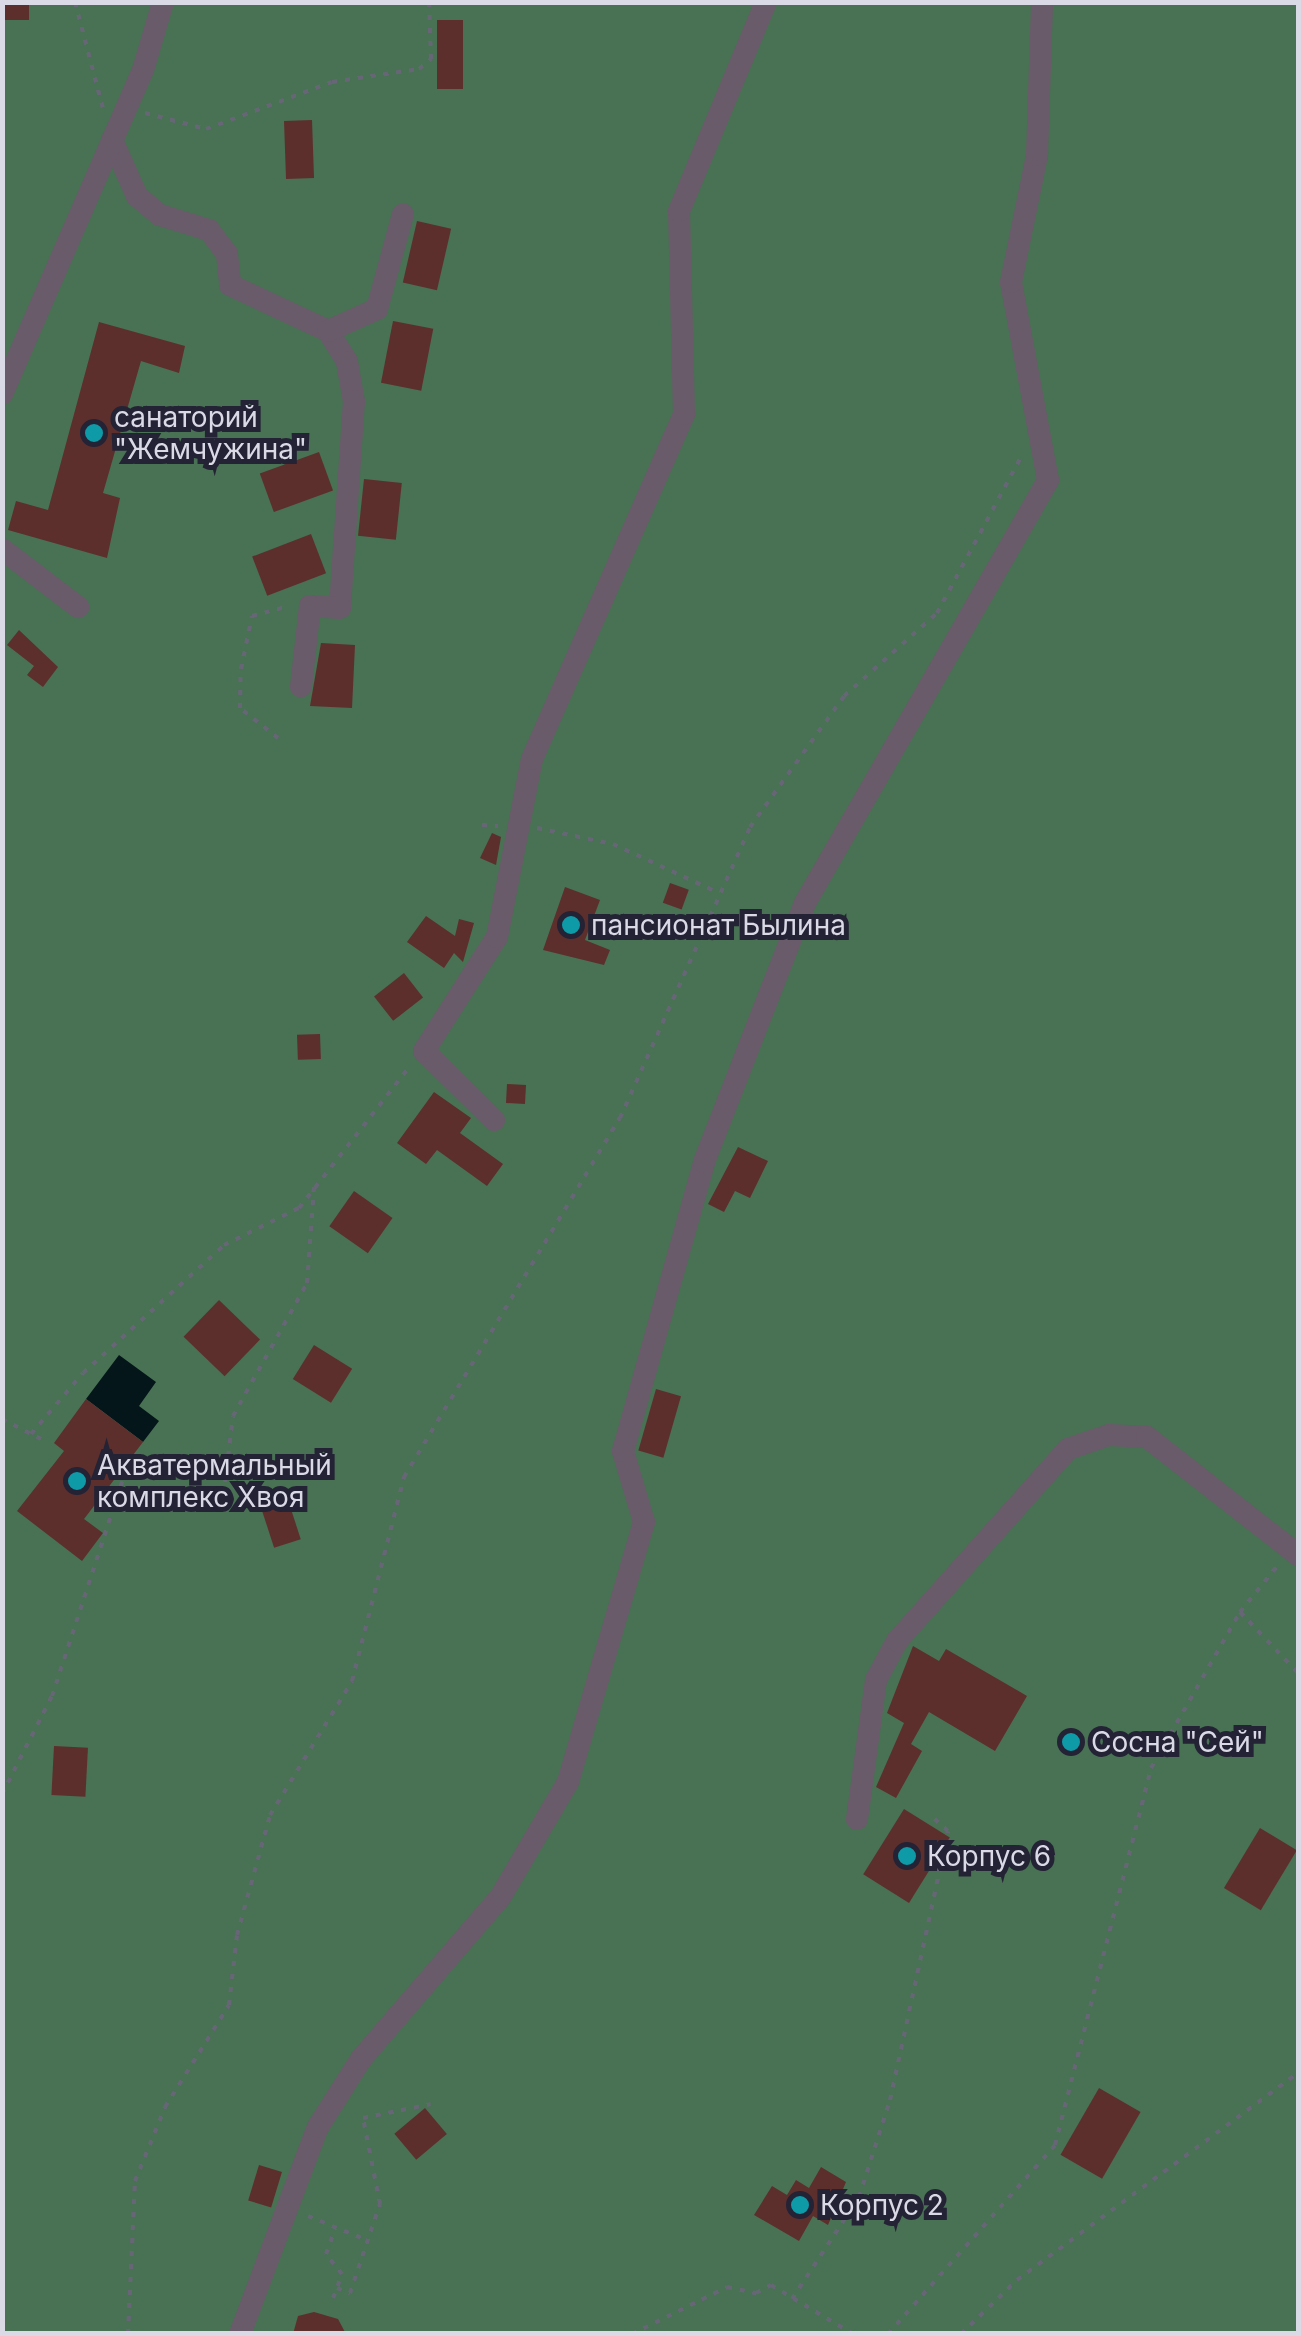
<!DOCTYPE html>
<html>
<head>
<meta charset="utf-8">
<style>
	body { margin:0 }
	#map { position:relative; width:1301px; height:2336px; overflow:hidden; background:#2d2b3f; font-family:Inter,sans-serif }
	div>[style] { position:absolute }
	.forest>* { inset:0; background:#497154; transform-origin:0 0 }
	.water>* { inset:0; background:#041619 }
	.building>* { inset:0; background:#5c2f2d; transform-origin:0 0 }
	.path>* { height:4px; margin-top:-2px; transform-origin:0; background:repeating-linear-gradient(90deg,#676677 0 5px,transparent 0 13px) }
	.minor>* { height:22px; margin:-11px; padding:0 11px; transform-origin:11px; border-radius:11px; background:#6a5b6a }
	.dots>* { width:28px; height:28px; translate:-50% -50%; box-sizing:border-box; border:5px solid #242235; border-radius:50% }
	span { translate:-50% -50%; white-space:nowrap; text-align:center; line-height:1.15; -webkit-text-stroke:10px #242235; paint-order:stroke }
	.poi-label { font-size:28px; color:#dad9e6 }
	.left { translate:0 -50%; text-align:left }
	.frame { position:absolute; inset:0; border:5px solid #dad9e6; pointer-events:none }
</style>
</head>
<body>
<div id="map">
	<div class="forest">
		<i style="left:3px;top:3px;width:1295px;height:2330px"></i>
	</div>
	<div class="water">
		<i style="clip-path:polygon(119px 1355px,156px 1382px,139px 1406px,159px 1421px,143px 1442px,86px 1399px)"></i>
	</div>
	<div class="building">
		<i style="left:2px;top:2px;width:27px;height:18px"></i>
		<i style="left:437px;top:20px;width:26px;height:69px"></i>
		<i style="left:312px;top:120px;width:58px;height:28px;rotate:88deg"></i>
		<i style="left:417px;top:221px;width:35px;height:63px;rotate:13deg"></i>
		<i style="left:393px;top:321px;width:41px;height:63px;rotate:11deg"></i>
		<i style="clip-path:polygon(99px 322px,185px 346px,179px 373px,141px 361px,103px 493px,120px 498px,107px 558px,8px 530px,16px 501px,48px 510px)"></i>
		<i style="left:319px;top:452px;width:41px;height:63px;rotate:70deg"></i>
		<i style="left:364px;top:479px;width:38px;height:57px;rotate:6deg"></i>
		<i style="left:311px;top:534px;width:42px;height:63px;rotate:69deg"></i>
		<i style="clip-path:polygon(19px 630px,58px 667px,43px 687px,27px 675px,34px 666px,7px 645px)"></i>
		<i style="clip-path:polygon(321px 643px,355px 645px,352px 708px,310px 706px)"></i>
		<i style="clip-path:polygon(492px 833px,501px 837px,496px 865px,480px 858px)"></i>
		<i style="left:670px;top:883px;width:20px;height:21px;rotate:20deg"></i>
		<i style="clip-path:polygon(565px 887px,600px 900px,585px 940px,610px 950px,604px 965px,543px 950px)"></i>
		<i style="clip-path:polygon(426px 916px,455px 936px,459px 919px,474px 923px,463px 962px,454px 953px,444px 968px,407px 942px)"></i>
		<i style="left:404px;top:973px;width:31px;height:38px;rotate:52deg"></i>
		<i style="left:320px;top:1034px;width:25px;height:23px;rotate:88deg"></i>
		<i style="left:507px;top:1084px;width:19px;height:19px;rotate:3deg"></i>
		<i style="clip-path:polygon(434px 1092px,471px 1118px,460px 1133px,503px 1164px,487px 1186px,437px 1150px,426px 1164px,397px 1143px)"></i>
		<i style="clip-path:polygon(738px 1147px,768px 1161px,750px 1198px,735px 1191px,724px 1212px,708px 1204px)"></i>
		<i style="left:354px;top:1191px;width:47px;height:43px;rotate:35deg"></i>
		<i style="left:219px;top:1300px;width:57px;height:51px;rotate:44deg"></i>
		<i style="left:314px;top:1345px;width:45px;height:40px;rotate:32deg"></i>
		<i style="left:656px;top:1389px;width:26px;height:64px;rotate:16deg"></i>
		<i style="clip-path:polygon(86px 1399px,143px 1442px,84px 1519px,103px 1533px,82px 1561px,17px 1511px,64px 1451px,54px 1443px)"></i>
		<i style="left:289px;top:1503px;width:38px;height:28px;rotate:72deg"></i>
		<i style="clip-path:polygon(913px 1646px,939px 1661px,946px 1649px,1027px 1696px,995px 1751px,929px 1712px,911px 1744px,922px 1751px,896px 1798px,876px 1787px,904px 1723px,887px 1713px)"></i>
		<i style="left:54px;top:1746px;width:34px;height:49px;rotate:3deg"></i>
		<i style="left:904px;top:1809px;width:54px;height:77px;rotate:32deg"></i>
		<i style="left:1260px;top:1828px;width:43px;height:70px;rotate:31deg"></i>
		<i style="left:1099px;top:2088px;width:48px;height:77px;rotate:30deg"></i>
		<i style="left:425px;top:2108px;width:34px;height:40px;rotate:50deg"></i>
		<i style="left:259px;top:2165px;width:24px;height:37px;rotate:17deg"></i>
		<i style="clip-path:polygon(821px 2167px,846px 2182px,828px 2225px,813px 2216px,799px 2241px,754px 2215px,772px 2186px,787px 2195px,796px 2180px,809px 2188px)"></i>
		<i style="clip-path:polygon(314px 2312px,338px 2319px,346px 2334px,293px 2334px,298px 2316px)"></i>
	</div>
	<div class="path">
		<i style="left:75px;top:2px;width:111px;rotate:75.3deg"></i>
		<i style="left:145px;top:113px;width:63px;rotate:14.7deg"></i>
		<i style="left:206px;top:129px;width:134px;rotate:-20.5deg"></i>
		<i style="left:332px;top:82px;width:88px;rotate:-8.5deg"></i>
		<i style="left:419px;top:69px;width:16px;rotate:-40deg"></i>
		<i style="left:431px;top:59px;width:57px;rotate:-92deg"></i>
		<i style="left:278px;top:738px;width:48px;rotate:-141.7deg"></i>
		<i style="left:240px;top:708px;width:39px;rotate:-89deg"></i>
		<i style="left:241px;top:669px;width:54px;rotate:-78.3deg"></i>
		<i style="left:252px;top:616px;width:39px;rotate:-15deg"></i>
		<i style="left:482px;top:825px;width:16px;rotate:4deg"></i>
		<i style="left:537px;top:828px;width:78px;rotate:11.9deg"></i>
		<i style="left:613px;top:844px;width:117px;rotate:24.8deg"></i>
		<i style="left:2px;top:1419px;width:46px;rotate:27.1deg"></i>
		<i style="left:31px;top:1434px;width:80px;rotate:-49.6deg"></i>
		<i style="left:83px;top:1373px;width:190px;rotate:-42.2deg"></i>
		<i style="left:224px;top:1245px;width:84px;rotate:-26.3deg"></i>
		<i style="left:299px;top:1208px;width:180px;rotate:-52deg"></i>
		<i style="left:225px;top:1482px;width:66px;rotate:-83.1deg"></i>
		<i style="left:233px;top:1416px;width:152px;rotate:-60.9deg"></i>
		<i style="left:307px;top:1283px;width:96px;rotate:-85.8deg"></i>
		<i style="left:1240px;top:1612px;width:84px;rotate:46.4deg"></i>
		<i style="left:2px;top:1794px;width:110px;rotate:-63deg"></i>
		<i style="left:52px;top:1696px;width:231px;rotate:-71.9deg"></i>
		<i style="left:308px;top:2216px;width:61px;rotate:22.3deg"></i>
		<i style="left:337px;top:2288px;width:14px;rotate:21deg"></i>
		<i style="left:350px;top:2293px;width:94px;rotate:-71.4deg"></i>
		<i style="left:380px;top:2204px;width:88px;rotate:-101.2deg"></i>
		<i style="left:363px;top:2118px;width:69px;rotate:-11.6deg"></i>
		<i style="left:333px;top:2298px;width:26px;rotate:-69deg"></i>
		<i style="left:342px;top:2274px;width:26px;rotate:-129deg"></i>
		<i style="left:326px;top:2254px;width:27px;rotate:-70deg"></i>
		<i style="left:792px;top:2299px;width:122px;rotate:-56.7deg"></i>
		<i style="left:859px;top:2197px;width:102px;rotate:-72.3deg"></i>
		<i style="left:890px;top:2100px;width:275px;rotate:-77.8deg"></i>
		<i style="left:948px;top:1831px;width:24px;rotate:-138deg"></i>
		<i style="left:128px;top:2334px;width:153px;rotate:-87.4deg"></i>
		<i style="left:135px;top:2181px;width:80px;rotate:-67.9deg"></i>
		<i style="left:165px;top:2107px;width:120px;rotate:-57.9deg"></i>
		<i style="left:229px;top:2005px;width:70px;rotate:-83.5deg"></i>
		<i style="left:237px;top:1935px;width:124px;rotate:-74.6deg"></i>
		<i style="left:270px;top:1815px;width:157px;rotate:-58.5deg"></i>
		<i style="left:352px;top:1681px;width:211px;rotate:-75.7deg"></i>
		<i style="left:404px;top:1477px;width:419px;rotate:-59deg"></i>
		<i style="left:620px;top:1118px;width:319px;rotate:-65.9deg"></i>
		<i style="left:750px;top:827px;width:161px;rotate:-54.3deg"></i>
		<i style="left:844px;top:696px;width:125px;rotate:-41.7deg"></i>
		<i style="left:937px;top:613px;width:182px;rotate:-61.7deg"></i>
		<i style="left:632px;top:2334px;width:106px;rotate:-26.3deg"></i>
		<i style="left:727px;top:2287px;width:30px;rotate:12deg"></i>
		<i style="left:756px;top:2293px;width:17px;rotate:-28deg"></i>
		<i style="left:771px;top:2285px;width:96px;rotate:30.9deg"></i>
		<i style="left:888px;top:2334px;width:252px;rotate:-48.5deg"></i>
		<i style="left:1055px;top:2145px;width:389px;rotate:-75.7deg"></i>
		<i style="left:1151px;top:1768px;width:180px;rotate:-60.3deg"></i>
		<i style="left:1240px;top:1612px;width:60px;rotate:-51deg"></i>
		<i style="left:961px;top:2334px;width:78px;rotate:-44deg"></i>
		<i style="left:1017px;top:2280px;width:349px;rotate:-36.4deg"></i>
	</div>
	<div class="minor">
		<i style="left:112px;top:140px;width:61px;rotate:65.9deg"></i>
		<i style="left:137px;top:196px;width:30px;rotate:40deg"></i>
		<i style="left:160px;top:215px;width:51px;rotate:17deg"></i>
		<i style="left:209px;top:230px;width:30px;rotate:53deg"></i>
		<i style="left:227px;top:254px;width:31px;rotate:84deg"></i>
		<i style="left:230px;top:285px;width:108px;rotate:25.1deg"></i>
		<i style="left:328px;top:331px;width:36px;rotate:58deg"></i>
		<i style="left:347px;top:362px;width:40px;rotate:80deg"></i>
		<i style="left:354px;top:401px;width:207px;rotate:93.9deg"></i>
		<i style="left:340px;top:608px;width:30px;rotate:-176deg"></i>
		<i style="left:310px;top:606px;width:81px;rotate:96.4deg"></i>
		<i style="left:328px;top:331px;width:54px;rotate:-24.2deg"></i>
		<i style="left:377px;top:309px;width:98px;rotate:-74.7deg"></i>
		<i style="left:2px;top:394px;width:353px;rotate:-66.5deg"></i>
		<i style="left:143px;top:70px;width:71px;rotate:-73.6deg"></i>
		<i style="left:2px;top:549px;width:96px;rotate:37.3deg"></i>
		<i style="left:494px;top:1120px;width:98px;rotate:-135.4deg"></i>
		<i style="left:424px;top:1051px;width:135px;rotate:-57.4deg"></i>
		<i style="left:497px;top:937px;width:181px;rotate:-78.9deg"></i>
		<i style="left:532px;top:759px;width:377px;rotate:-66.2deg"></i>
		<i style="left:684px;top:414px;width:203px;rotate:-91.4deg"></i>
		<i style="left:679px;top:211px;width:226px;rotate:-67.4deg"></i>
		<i style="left:857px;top:1819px;width:140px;rotate:-82.2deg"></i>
		<i style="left:876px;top:1680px;width:44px;rotate:-61.7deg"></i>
		<i style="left:897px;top:1641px;width:257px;rotate:-48.3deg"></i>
		<i style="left:1068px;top:1449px;width:43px;rotate:-18.9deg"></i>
		<i style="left:1109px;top:1435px;width:38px;rotate:3deg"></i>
		<i style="left:1147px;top:1437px;width:192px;rotate:38deg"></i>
		<i style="left:240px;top:2334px;width:221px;rotate:-69.4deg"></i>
		<i style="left:318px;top:2127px;width:80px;rotate:-57.7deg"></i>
		<i style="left:361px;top:2059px;width:215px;rotate:-49.3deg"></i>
		<i style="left:501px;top:1896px;width:132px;rotate:-59.6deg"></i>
		<i style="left:568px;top:1782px;width:271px;rotate:-73.7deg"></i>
		<i style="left:644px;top:1522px;width:74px;rotate:-106.5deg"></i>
		<i style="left:623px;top:1451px;width:300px;rotate:-74.3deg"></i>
		<i style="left:704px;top:1162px;width:278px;rotate:-68.7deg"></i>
		<i style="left:805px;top:903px;width:488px;rotate:-60.1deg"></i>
		<i style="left:1048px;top:480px;width:201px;rotate:-100.6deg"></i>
		<i style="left:1011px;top:282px;width:130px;rotate:-78.4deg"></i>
		<i style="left:1037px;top:155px;width:153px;rotate:-88.1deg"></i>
	</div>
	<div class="dots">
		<i style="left:94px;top:433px;background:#0f9aa8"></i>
		<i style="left:571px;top:925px;background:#0f9aa8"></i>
		<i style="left:77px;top:1481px;background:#0f9aa8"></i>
		<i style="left:1071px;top:1742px;background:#0f9aa8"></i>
		<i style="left:907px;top:1856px;background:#0f9aa8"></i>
		<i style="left:800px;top:2205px;background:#0f9aa8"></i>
	</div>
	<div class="poi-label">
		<span class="left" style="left:114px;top:433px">санаторий<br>"Жемчужина"</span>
		<span class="left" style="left:591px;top:925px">пансионат Былина</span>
		<span class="left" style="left:97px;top:1481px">Акватермальный<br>комплекс Хвоя</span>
		<span class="left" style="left:1091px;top:1742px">Сосна "Сей"</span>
		<span class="left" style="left:927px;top:1856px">Корпус 6</span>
		<span class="left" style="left:820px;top:2205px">Корпус 2</span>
	</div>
	<div class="frame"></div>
</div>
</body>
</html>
